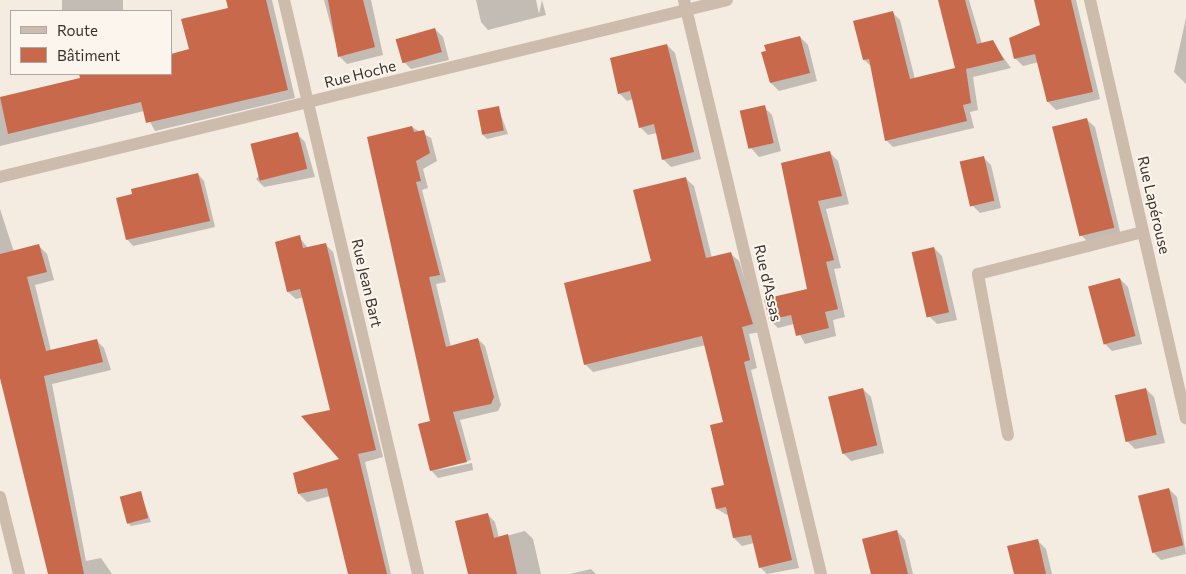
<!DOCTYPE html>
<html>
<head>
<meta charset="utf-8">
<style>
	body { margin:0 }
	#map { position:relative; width:1186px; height:574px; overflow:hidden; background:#f4ebe1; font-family:Commissioner,sans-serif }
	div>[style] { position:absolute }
	.shadow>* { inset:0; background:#0003; transform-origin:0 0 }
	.building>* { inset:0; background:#c8694b; transform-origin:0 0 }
	.minor>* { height:12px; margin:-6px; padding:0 6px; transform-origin:6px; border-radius:6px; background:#cdbbac }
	span { translate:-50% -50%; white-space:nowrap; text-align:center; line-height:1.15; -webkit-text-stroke:4px #fbf5ee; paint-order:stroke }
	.street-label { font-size:15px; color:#3b302b }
	.legend { position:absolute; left:10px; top:10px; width:162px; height:65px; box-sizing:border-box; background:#fbf5ee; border:1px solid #aea6a0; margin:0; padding:6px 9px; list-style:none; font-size:15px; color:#3b302b }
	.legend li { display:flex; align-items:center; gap:10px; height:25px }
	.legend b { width:25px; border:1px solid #aea6a0 }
</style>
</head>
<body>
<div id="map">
	<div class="shadow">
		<i style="left:62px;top:0;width:61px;height:11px"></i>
		<i style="clip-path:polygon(227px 0,272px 0,295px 98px,155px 131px,144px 111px,0 146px,0 98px,81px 79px,80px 74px,171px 74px,230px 9px)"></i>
		<i style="clip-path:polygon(324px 0,371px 0,383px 55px,347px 64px,339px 56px)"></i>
		<i style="clip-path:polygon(476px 0,536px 0,539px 14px,542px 0,546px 15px,488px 30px,481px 22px)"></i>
		<i style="clip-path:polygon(942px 0,969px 0,982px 44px,992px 42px,1011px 68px,973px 77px,978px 110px,970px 112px,974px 128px,893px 147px,886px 140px,872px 67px,864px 60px,893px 13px,900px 20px,915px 79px,956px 69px)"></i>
		<i style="clip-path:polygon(1035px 0,1076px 0,1100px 99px,1056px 110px,1048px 102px,1039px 62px,1023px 66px,1015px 58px,1041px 25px)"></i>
		<i style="clip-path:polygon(1186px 18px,1186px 84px,1174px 72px)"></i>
		<i style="clip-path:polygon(435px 29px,443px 37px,449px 60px,411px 69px,403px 61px)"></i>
		<i style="clip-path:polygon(800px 37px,808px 45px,817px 81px,779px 91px,771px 83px)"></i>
		<i style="clip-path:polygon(667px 45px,675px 53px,701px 159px,671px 167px,663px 159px,657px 133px,648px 135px,640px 127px,633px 99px,627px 101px,619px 93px)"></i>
		<i style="clip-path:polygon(498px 107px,508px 134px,487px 139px,483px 135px)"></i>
		<i style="clip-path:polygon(764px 107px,772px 115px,781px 151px,759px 157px,751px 148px)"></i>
		<i style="clip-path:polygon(1086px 119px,1095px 127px,1121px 236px,1089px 243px,1081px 235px)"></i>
		<i style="clip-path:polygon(412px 127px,431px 138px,437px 161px,423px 169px,428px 188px,422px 190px,446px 282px,436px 284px,451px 347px,478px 339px,485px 346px,501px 405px,498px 411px,460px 420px,471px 460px,434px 471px,472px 463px,473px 470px,438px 478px,431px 470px,432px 422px)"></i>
		<i style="clip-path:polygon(297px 134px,305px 142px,315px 177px,264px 187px,256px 179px)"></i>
		<i style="clip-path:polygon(830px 153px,838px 161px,849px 204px,826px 209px,841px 268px,834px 269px,845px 317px,833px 320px,836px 336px,805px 344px,794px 324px,778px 328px,770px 320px,809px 290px,783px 164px)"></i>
		<i style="clip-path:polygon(984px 158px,991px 165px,1001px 208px,980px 213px,972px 205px)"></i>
		<i style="clip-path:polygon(198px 174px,204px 181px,215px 227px,133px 246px,127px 239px)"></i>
		<i style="clip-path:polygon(686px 179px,694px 186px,712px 258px,731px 254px,739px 261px,755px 312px,760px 332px,749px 334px,757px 368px,751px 370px,799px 568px,767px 574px,760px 567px,754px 543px,742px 546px,734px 538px,729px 516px,717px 509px,725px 486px,724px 423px,706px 345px,593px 372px,585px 364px,652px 262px)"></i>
		<i style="clip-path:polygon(0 209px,14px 252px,39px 246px,47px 254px,54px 280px,35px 285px,51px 351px,96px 340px,104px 348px,111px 370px,52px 384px,86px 561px,101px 558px,112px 574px,50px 574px,0 370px)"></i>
		<i style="clip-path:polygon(299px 237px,308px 248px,325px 244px,333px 252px,383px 457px,365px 462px,391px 574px,351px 574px,330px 496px,307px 502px,299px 494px,342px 460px,304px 297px,296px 299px,288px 292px)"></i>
		<i style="clip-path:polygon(934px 248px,942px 256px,957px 320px,937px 324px,929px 316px)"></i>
		<i style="clip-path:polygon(1120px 279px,1128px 287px,1142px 344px,1112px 351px,1104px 343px)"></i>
		<i style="clip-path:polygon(863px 389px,871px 397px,884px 453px,851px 461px,843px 453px)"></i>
		<i style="clip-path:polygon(1146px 389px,1154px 397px,1165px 443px,1135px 449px,1127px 441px)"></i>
		<i style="clip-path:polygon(1169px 489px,1177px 497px,1186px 554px,1161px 560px,1152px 551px)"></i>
		<i style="clip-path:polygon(140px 492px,151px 522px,131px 526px,127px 522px)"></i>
		<i style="clip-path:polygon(487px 514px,495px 522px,499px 538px,525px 531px,533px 539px,541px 574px,469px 574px)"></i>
		<i style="clip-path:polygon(897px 531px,905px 540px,913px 574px,872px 574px)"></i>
		<i style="clip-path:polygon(1038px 541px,1046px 549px,1052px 574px,1015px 574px)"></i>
		<i style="clip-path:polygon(591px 569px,596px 574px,570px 574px)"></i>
	</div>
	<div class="building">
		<i style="clip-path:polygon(226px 0,266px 0,288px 90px,146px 123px,141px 102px,8px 134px,0 97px,80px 78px,79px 74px,171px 74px,171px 54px,189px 49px,181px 19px,228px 8px)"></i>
		<i style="clip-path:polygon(328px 0,363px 0,375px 47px,338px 57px)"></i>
		<i style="clip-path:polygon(938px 0,965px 0,977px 44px,993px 40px,1004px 60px,966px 69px,971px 103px,963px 105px,967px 121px,885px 141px,869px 59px,863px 60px,853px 21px,893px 11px,910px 79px,955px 68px)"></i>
		<i style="clip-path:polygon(1034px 0,1071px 0,1093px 92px,1047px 102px,1035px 54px,1014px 59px,1009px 38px,1040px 25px)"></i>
		<i style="left:435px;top:28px;width:25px;height:41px;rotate:74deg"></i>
		<i style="clip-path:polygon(800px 36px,810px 73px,770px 83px,761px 52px,766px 51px,764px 45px)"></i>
		<i style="clip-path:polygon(667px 44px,694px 152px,662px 160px,654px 124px,639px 128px,630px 91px,618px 94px,610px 58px)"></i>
		<i style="left:765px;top:105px;width:39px;height:26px;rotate:77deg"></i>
		<i style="left:499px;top:106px;width:25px;height:22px;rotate:79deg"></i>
		<i style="left:1087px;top:118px;width:113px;height:36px;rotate:76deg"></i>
		<i style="clip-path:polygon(412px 126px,414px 132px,424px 130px,430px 153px,416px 161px,421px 181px,416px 182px,440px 275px,429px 277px,446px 347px,478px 338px,494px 397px,491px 404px,453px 412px,467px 462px,430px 471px,418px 424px,430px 421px,367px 137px)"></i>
		<i style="left:298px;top:132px;width:38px;height:49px;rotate:76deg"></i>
		<i style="clip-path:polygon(830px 151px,842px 196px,818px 201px,834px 260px,826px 262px,838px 309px,825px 312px,829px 328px,796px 336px,791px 315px,769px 320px,764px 299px,807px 289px,781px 163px)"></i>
		<i style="left:984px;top:156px;width:46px;height:25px;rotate:77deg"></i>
		<i style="clip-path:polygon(198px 173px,210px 221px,126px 240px,116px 198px,132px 194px,131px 189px)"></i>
		<i style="clip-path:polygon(686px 177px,706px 258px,731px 252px,753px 324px,742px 327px,750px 360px,744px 362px,792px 560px,759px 568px,751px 535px,733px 538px,726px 507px,716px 509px,711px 488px,724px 485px,710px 425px,723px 422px,702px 336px,584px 365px,564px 283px,651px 261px,633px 190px)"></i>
		<i style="clip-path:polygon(300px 235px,303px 248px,326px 243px,376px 450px,358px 454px,387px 574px,348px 574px,327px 488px,298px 494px,293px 473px,339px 459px,301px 416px,330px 410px,300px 289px,287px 292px,275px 242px)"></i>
		<i style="clip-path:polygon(39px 244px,47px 272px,27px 277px,46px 351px,97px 339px,103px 362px,44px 376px,84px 574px,48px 574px,0 378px,0 254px)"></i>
		<i style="left:934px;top:247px;width:67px;height:23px;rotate:77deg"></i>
		<i style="left:1120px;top:278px;width:60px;height:33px;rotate:75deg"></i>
		<i style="left:863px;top:388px;width:59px;height:36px;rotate:76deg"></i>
		<i style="left:1146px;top:388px;width:48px;height:32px;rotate:77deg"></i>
		<i style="left:1169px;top:488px;width:59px;height:32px;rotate:76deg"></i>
		<i style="left:141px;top:491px;width:28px;height:22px;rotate:75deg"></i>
		<i style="clip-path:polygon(488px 513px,494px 538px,508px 534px,517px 574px,468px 574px,455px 521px)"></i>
		<i style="clip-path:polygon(897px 530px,908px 574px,871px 574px,862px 539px)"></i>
		<i style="clip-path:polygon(1038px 539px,1046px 574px,1014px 574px,1007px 546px)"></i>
	</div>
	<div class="minor">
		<i style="left:284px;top:0;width:589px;rotate:76.86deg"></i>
		<i style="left:684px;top:0;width:590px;rotate:76.58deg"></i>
		<i style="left:1090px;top:0;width:429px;rotate:77.1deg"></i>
		<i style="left:0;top:177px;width:748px;rotate:-13.68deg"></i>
		<i style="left:1008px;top:435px;width:164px;rotate:-100.6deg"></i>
		<i style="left:978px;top:274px;width:170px;rotate:-14.3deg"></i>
		<i style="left:0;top:497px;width:79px;rotate:76.1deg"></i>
	</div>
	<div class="street-label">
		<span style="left:360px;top:74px;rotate:-14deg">Rue Hoche</span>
		<span style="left:1154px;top:205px;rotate:77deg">Rue Lapérouse</span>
		<span style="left:367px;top:283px;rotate:77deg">Rue Jean Bart</span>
		<span style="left:768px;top:283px;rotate:77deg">Rue d'Assas</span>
	</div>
	<ul class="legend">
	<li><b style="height:6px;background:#cdbbac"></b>Route</li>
	<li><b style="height:14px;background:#c8694b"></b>Bâtiment</li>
	</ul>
</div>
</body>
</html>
